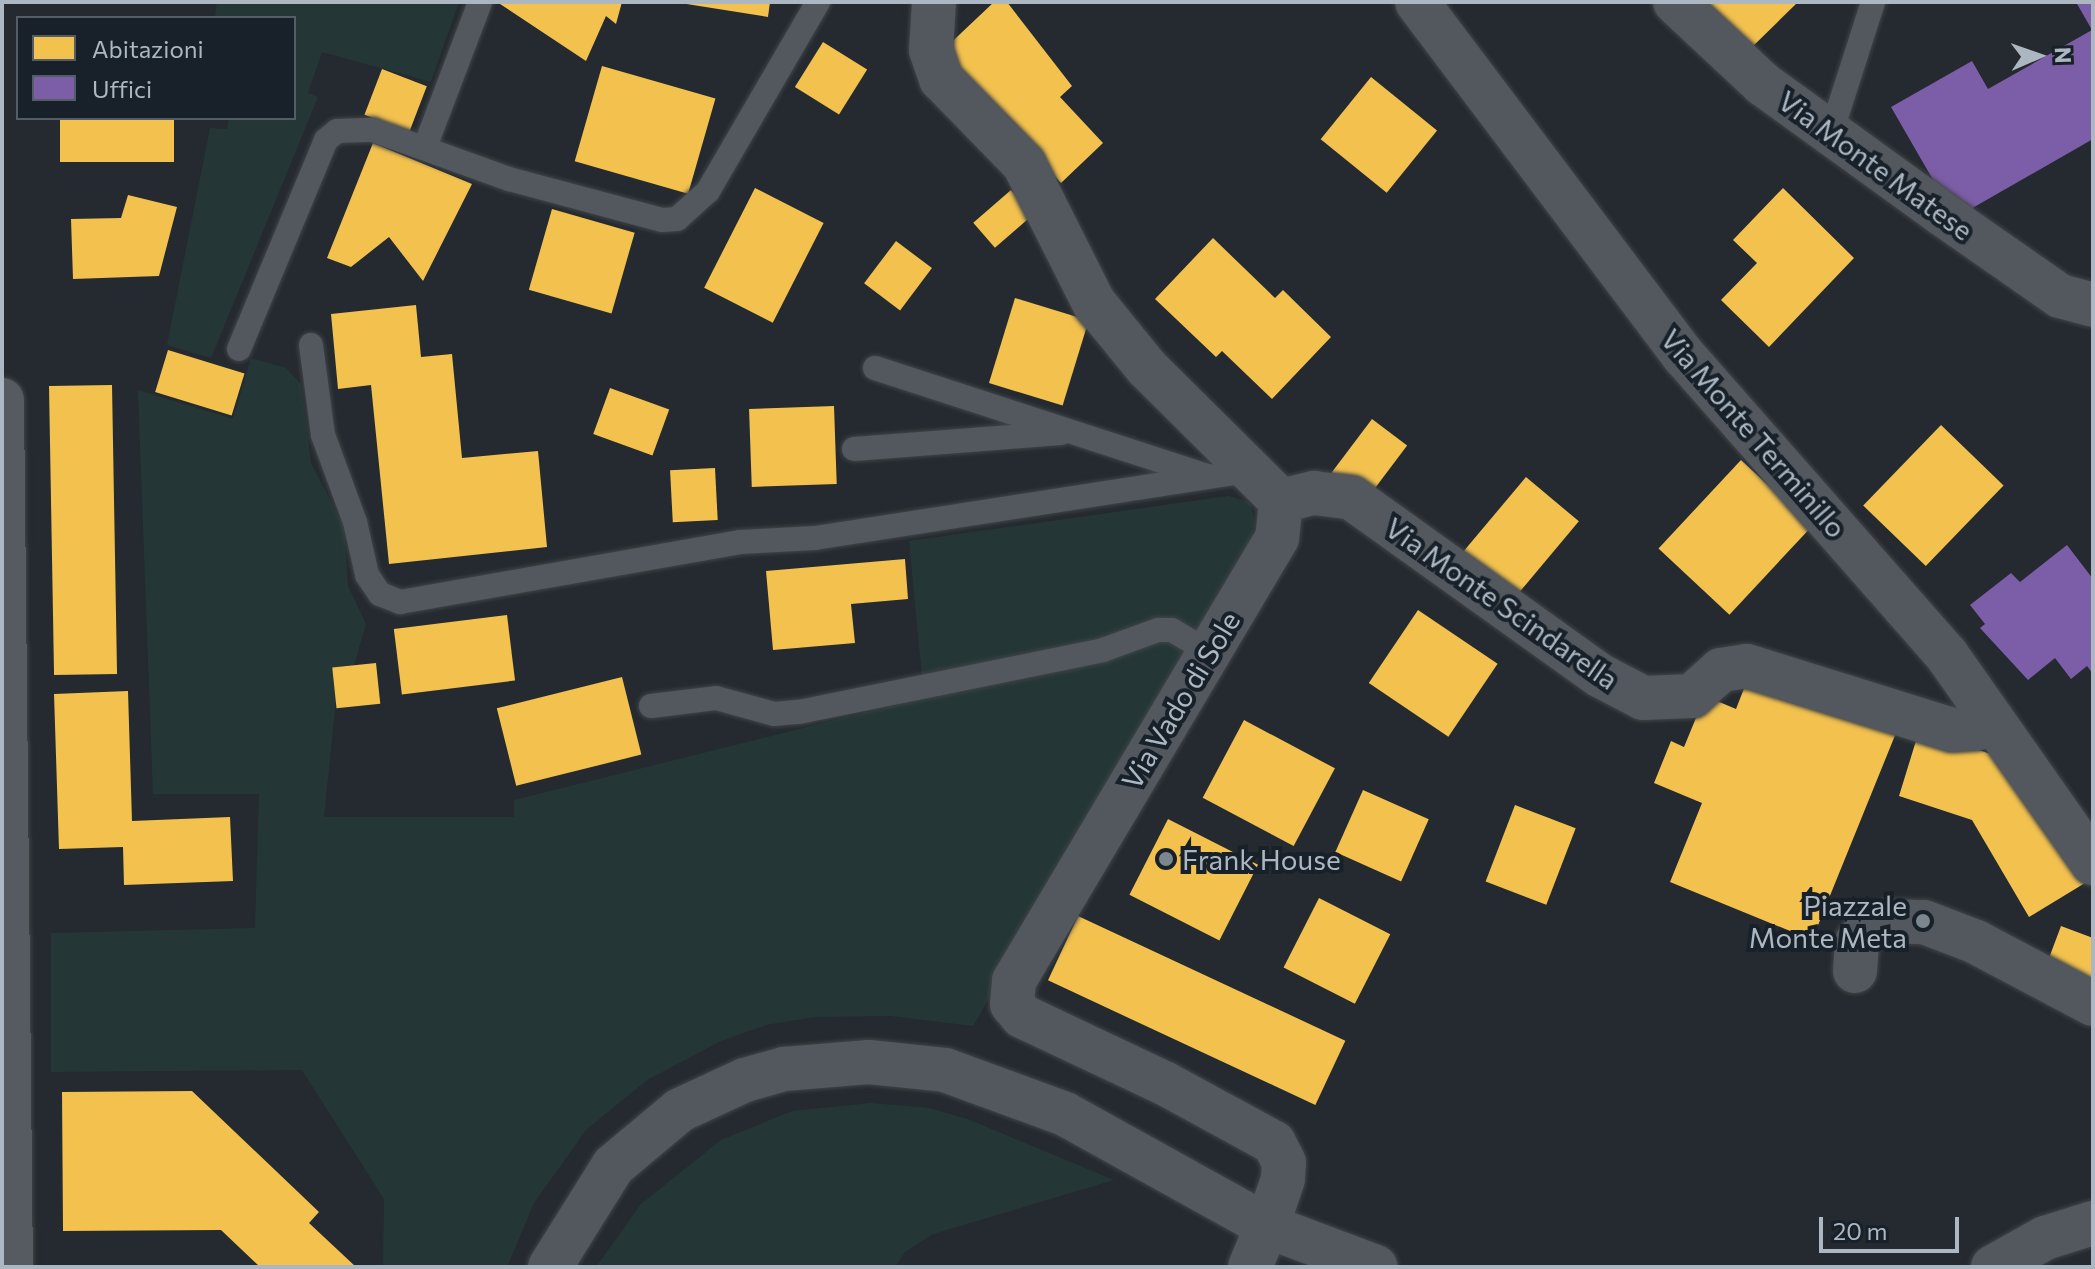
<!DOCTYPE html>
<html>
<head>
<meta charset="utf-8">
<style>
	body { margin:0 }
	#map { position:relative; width:2095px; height:1269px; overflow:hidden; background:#242a2f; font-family:Commissioner,sans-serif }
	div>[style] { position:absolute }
	.green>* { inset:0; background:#243736 }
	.homes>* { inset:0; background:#f2c14e; transform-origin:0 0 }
	.offices>* { inset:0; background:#7b5ea7 }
	.roads { filter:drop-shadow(0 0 2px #404448) drop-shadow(0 0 2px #404448) }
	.lane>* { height:24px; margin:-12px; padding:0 12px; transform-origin:12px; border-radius:12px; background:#53585e }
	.street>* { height:44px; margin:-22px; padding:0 22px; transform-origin:22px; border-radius:22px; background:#53585e }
	.primary>* { height:44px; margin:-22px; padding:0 22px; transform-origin:22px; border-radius:22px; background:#555b60 }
	.dots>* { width:22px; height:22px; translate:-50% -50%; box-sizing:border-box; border:4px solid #182129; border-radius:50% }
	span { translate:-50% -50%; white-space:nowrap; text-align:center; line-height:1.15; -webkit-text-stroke:8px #182129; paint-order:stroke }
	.street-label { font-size:28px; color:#acb7c2 }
	.poi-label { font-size:28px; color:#acb7c2 }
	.left { translate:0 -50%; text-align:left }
	.right { translate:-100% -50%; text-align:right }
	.frame { position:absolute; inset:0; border:4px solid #acb7c2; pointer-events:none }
	.legend { position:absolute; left:16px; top:16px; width:280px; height:104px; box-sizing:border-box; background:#182129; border:2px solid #535d66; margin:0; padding:10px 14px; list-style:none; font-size:24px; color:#acb7c2 }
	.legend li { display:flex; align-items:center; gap:16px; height:40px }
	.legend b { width:40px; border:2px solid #535d66 }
	.north { position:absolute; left:1999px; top:16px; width:80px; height:80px; -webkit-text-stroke:6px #182129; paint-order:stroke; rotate:88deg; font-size:22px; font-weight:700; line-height:32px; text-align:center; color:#acb7c2 }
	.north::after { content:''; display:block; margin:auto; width:28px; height:36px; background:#acb7c2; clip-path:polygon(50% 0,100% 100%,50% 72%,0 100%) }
	.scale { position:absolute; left:1819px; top:1217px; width:140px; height:36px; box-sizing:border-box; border:4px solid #acb7c2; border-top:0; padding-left:10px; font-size:24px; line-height:28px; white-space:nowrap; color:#acb7c2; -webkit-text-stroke:6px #182129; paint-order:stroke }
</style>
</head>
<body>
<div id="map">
	<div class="green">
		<i style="clip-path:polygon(217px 2px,459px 2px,431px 82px,322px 52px,308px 93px,318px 97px,211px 358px,167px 345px,210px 128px,227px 129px,229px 118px,294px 118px,294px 18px,224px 18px,215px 15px)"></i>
		<i style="clip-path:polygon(251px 358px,286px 368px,301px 384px,311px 463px,344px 527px,348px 586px,366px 624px,354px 665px,332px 668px,336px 700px,324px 817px,514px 817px,514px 800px,924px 698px,909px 541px,1228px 496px,1250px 502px,1255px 523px,1249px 546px,973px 1026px,891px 1016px,815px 1017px,766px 1025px,719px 1042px,647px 1080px,586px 1130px,534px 1203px,507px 1267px,383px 1267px,384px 1199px,302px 1070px,51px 1072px,51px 933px,255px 928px,259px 794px,153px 794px,138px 390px,233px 419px)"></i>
		<i style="clip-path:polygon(871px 1103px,930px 1108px,970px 1120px,1114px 1180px,933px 1234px,905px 1252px,895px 1267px,596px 1267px,641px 1204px,721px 1140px,792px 1111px)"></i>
	</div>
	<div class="homes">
		<i style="clip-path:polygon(497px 2px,622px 2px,616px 24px,606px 16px,586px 61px)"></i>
		<i style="clip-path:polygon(674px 2px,770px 2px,768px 17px)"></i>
		<i style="clip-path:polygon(994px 2px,1007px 2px,1072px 86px,1060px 97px,1103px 143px,1061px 183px,940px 53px)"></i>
		<i style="clip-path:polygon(1705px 2px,1798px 2px,1750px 49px)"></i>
		<i style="left:823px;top:42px;width:52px;height:53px;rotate:32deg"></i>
		<i style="left:602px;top:66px;width:118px;height:99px;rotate:16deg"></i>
		<i style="left:382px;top:69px;width:48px;height:49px;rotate:21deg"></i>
		<i style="left:1371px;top:77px;width:85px;height:80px;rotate:39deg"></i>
		<i style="left:60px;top:118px;width:114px;height:44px"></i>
		<i style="clip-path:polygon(373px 143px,472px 184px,423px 281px,389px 237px,351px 267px,327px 258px)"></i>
		<i style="left:755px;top:188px;width:77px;height:112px;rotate:27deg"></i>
		<i style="clip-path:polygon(1783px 188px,1854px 258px,1769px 347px,1721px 300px,1757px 263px,1733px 240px)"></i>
		<i style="left:1011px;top:190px;width:33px;height:50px;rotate:49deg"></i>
		<i style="clip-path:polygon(128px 195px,177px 207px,159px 276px,73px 279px,71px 219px,121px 218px)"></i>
		<i style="left:552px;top:209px;width:86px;height:84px;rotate:16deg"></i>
		<i style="clip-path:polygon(1213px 238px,1275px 298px,1283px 290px,1331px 337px,1272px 399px,1222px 351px,1216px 357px,1155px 299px)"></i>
		<i style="left:896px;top:241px;width:45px;height:53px;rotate:37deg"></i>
		<i style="left:1015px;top:298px;width:77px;height:89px;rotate:17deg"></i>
		<i style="clip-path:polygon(416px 305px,421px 357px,452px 354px,462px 458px,538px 451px,547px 547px,389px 564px,371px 385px,338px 389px,331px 314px)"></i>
		<i style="left:168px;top:350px;width:80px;height:44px;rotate:17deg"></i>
		<i style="left:112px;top:385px;width:289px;height:63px;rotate:89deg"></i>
		<i style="left:610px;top:388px;width:63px;height:49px;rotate:20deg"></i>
		<i style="left:834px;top:406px;width:78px;height:85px;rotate:88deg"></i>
		<i style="left:1372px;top:419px;width:44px;height:67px;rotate:37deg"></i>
		<i style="left:1941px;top:425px;width:87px;height:112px;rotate:44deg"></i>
		<i style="left:1741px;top:460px;width:97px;height:121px;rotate:43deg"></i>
		<i style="left:715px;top:468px;width:52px;height:45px;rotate:87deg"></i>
		<i style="left:1526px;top:477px;width:69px;height:100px;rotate:40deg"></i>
		<i style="clip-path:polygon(905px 559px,908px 599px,851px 604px,855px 643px,773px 650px,766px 571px)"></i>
		<i style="left:1418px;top:610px;width:96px;height:88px;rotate:34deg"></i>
		<i style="left:507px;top:615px;width:66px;height:114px;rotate:83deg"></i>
		<i style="left:376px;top:663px;width:41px;height:44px;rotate:84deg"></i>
		<i style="clip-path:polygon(1750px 673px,1896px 733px,1812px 940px,1670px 882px,1702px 803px,1654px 783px,1671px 741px,1684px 747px,1705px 696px,1736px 709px)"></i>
		<i style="left:622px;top:677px;width:80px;height:129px;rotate:76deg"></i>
		<i style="clip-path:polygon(128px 691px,132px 821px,230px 817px,233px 881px,124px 885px,123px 847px,59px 849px,54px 694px)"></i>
		<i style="left:1244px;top:720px;width:103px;height:88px;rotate:28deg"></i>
		<i style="clip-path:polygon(1919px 731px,2013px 761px,2085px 883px,2029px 917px,1972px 820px,1899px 796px)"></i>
		<i style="left:1363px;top:790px;width:72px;height:68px;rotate:24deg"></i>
		<i style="left:1515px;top:805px;width:65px;height:82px;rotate:21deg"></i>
		<i style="left:1168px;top:819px;width:101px;height:85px;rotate:27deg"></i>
		<i style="left:1319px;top:898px;width:80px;height:78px;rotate:27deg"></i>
		<i style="left:1078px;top:916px;width:295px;height:71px;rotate:25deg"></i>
		<i style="clip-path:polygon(2061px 926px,2093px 938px,2093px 983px,2046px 966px)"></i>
		<i style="clip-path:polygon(192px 1091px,319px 1212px,309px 1223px,356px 1267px,260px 1267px,221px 1230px,63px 1231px,62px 1092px)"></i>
	</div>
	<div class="offices">
		<i style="clip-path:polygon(2076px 2px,2093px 2px,2093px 139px,1955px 218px,1891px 107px,1972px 61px,1988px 89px,2092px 30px)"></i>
		<i style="clip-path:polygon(2067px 545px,2093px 579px,2093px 674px,2087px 666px,2071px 679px,2055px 658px,2028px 680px,1980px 628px,1985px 624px,1970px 605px,2011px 573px,2020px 582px)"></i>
	</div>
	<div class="roads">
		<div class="lane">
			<i style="left:1831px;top:133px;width:138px;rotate:-72.2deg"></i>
			<i style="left:425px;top:147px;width:155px;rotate:-69.2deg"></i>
			<i style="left:311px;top:345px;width:91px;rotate:82.4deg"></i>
			<i style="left:323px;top:435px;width:93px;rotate:69.8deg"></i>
			<i style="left:355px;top:522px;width:54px;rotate:77.2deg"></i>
			<i style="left:367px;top:575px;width:23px;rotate:56deg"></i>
			<i style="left:380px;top:594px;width:22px;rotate:22deg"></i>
			<i style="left:400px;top:602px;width:345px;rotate:-10deg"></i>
			<i style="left:740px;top:542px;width:75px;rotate:-3.1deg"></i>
			<i style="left:815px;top:538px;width:443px;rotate:-8.8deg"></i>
			<i style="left:239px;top:349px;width:226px;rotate:-67.4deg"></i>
			<i style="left:326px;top:140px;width:14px;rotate:-39deg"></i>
			<i style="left:337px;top:131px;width:36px;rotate:-2deg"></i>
			<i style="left:373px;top:130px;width:145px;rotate:19.8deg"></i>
			<i style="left:509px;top:179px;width:158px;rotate:15deg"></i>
			<i style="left:662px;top:220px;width:15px;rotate:-4deg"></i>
			<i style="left:677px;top:219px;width:42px;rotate:-42.1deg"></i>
			<i style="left:708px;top:191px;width:219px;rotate:-59.8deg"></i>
			<i style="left:875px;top:368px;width:350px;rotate:18deg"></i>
			<i style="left:854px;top:449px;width:207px;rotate:-4.4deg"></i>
			<i style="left:651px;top:706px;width:65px;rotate:-7deg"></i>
			<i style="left:716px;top:698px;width:60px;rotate:15.4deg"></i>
			<i style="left:774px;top:714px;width:25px;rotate:-5deg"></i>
			<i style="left:799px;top:712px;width:310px;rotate:-11.5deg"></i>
			<i style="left:1103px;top:650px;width:59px;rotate:-20deg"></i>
			<i style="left:1158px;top:630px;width:14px"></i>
			<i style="left:1172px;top:630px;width:43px;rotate:30.7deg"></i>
		</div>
		<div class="street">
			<i style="left:934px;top:2px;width:48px;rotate:93.6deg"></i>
			<i style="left:931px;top:50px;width:31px;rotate:71deg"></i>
			<i style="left:941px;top:79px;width:119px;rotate:45.7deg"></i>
			<i style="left:1024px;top:164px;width:156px;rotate:63.3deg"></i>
			<i style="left:1094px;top:303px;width:84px;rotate:50.8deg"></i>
			<i style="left:1147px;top:368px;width:189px;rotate:44.8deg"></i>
			<i style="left:1281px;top:501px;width:37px;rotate:96deg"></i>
			<i style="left:1277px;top:538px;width:515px;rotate:120.7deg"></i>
			<i style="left:1014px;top:981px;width:23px;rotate:95deg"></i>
			<i style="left:1012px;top:1004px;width:16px;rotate:50deg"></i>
			<i style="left:1022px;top:1016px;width:159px;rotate:25.3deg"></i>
			<i style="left:1166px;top:1084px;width:123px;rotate:28.6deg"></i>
			<i style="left:1274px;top:1143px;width:22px;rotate:63deg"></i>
			<i style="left:1284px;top:1163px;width:16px;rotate:94deg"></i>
			<i style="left:1283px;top:1179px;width:50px;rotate:108.8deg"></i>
			<i style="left:1267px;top:1226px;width:116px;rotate:20.6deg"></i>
			<i style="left:1417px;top:2px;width:443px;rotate:53deg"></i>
			<i style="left:1684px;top:356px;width:397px;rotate:48.7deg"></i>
			<i style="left:1946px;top:654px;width:256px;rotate:54.9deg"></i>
			<i style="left:1675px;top:2px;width:120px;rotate:43deg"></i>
			<i style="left:1763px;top:84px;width:220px;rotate:35.9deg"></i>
			<i style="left:1941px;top:213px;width:145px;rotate:34.9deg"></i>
			<i style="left:2060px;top:296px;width:34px;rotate:15deg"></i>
			<i style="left:1281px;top:501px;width:34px;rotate:-14deg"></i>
			<i style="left:1314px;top:493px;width:38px;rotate:7deg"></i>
			<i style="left:1352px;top:498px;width:306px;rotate:35.6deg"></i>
			<i style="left:1601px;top:676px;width:47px;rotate:27.6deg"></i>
			<i style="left:1643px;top:698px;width:49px;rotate:-2.3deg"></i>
			<i style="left:1692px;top:696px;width:39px;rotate:-42deg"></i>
			<i style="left:1721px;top:670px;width:26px;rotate:-9deg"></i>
			<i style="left:1747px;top:666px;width:215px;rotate:17.3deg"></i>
			<i style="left:1952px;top:730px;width:26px;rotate:-4deg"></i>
			<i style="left:1978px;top:728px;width:16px;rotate:-38deg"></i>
			<i style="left:1855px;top:971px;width:29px;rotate:-86deg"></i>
			<i style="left:1857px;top:942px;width:17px;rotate:-50deg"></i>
			<i style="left:1868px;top:929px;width:22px;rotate:-21deg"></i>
			<i style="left:1889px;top:921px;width:35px;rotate:2deg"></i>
			<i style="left:1924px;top:922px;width:56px;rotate:21deg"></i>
			<i style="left:1976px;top:942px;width:132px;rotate:27.9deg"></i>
			<i style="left:550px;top:1267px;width:119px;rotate:-58deg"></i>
			<i style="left:613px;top:1166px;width:87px;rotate:-39.9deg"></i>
			<i style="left:680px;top:1110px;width:72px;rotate:-24.8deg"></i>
			<i style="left:745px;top:1080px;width:41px;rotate:-15.8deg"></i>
			<i style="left:784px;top:1069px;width:85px;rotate:-4.7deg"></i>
			<i style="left:869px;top:1062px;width:76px;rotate:6deg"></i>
			<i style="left:945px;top:1070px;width:128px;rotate:20.1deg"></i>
			<i style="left:1065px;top:1114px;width:231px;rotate:29deg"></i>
			<i style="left:1267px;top:1226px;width:44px;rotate:112.5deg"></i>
			<i style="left:1993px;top:1267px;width:60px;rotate:-29.1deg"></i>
			<i style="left:2045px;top:1238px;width:50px;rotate:-17.4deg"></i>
		</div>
		<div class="primary">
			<i style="left:2px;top:400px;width:867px;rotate:89.41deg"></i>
		</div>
	</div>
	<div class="dots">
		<i style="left:1166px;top:859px;background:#7c868f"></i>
		<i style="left:1923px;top:921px;background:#7c868f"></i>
	</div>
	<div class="street-label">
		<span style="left:1876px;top:165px;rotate:36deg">Via Monte Matese</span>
		<span style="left:1754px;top:433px;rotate:49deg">Via Monte Terminillo</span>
		<span style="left:1502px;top:603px;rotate:35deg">Via Monte Scindarella</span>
		<span style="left:1180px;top:700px;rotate:-59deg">Via Vado di Sole</span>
	</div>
	<div class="poi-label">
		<span class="left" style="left:1182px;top:859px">Frank House</span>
		<span class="right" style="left:1907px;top:921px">Piazzale<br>Monte Meta</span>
	</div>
	<div class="frame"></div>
	<ul class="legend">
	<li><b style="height:22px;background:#f2c14e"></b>Abitazioni</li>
	<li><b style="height:22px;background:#7b5ea7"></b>Uffici</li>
	</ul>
	<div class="north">N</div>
	<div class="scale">20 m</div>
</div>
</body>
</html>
